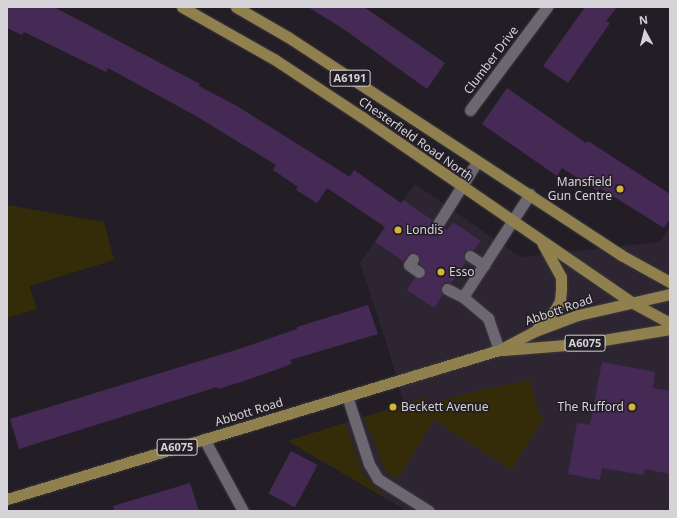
<!DOCTYPE html>
<html>
<head>
<meta charset="utf-8">
<style>
	body { margin:0 }
	#map { position:relative; width:677px; height:518px; overflow:hidden; background:#231e26; font-family:"Noto Sans",sans-serif }
	div>[style] { position:absolute }
	.built>* { inset:0; background:#2d2632 }
	.green>* { inset:0; background:#342c09 }
	.building>* { inset:0; background:#452a55; transform-origin:0 0 }
	.roads { filter:drop-shadow(0 0 1px #3c393f) drop-shadow(0 0 1px #3c393f) }
	.service>* { height:11px; margin:-5.5px; padding:0 5.5px; transform-origin:5.5px; border-radius:5.5px; background:#6c6770 }
	.minor>* { height:11px; margin:-5.5px; padding:0 5.5px; transform-origin:5.5px; border-radius:5.5px; background:#6c6770 }
	.primary>* { height:11px; margin:-5.5px; padding:0 5.5px; transform-origin:5.5px; border-radius:5.5px; background:#8f804d }
	.dots>* { width:11px; height:11px; translate:-50% -50%; box-sizing:border-box; border:2px solid #231e26; border-radius:50% }
	span { translate:-50% -50%; white-space:nowrap; text-align:center; line-height:1.15; -webkit-text-stroke:3px #231e26; paint-order:stroke }
	.shield-label span { padding:1px 3px; background:#231e26; border:1px solid; border-radius:3px; -webkit-text-stroke-width:0 }
	.shield-label { font-size:11px; color:#d6d3d8; font-weight:700 }
	.street-label { font-size:12px; color:#d6d3d8 }
	.poi-label { font-size:12px; color:#d6d3d8 }
	.right { translate:-100% -50%; text-align:right }
	.left { translate:0 -50%; text-align:left }
	.frame { position:absolute; inset:0; border:8px solid #d6d3d8; pointer-events:none }
	.north { position:absolute; left:625px; top:12px; width:40px; height:40px; -webkit-text-stroke:3px #231e26; paint-order:stroke; rotate:353deg; font-size:11px; font-weight:700; line-height:16px; text-align:center; color:#d6d3d8 }
	.north::after { content:''; display:block; margin:auto; width:14px; height:18px; background:#d6d3d8; clip-path:polygon(50% 0,100% 100%,50% 72%,0 100%) }
</style>
</head>
<body>
<div id="map">
	<div class="built">
		<i style="clip-path:polygon(415px 184px,520px 257px,660px 242px,670px 226px,670px 511px,407px 511px,288px 441px,404px 404px,389px 351px,360px 263px)"></i>
	</div>
	<div class="green">
		<i style="clip-path:polygon(7px 205px,104px 222px,114px 260px,29px 286px,37px 309px,7px 318px)"></i>
		<i style="clip-path:polygon(530px 380px,539px 414px,544px 418px,511px 470px,434px 420px,400px 476px,393px 477px,385px 470px,364px 417px,427px 397px,428px 404px,484px 389px)"></i>
		<i style="clip-path:polygon(345px 423px,364px 475px,387px 499px,288px 441px)"></i>
	</div>
	<div class="building">
		<i style="clip-path:polygon(7px 7px,54px 7px,200px 84px,199px 86px,237px 106px,350px 177px,354px 170px,401px 203px,403px 200px,432px 220px,429px 227px,433px 233px,439px 233px,444px 228px,447px 230px,453px 222px,481px 241px,474px 250px,464px 252px,466px 262px,451px 283px,446px 282px,441px 286px,443px 295px,434px 308px,407px 290px,415px 278px,422px 278px,426px 273px,419px 263px,417px 253px,410px 253px,403px 261px,375px 242px,385px 227px,327px 188px,317px 203px,296px 190px,298px 187px,273px 170px,276px 165px,196px 116px,108px 68px,106px 72px,24px 32px,22px 35px,7px 28px)"></i>
		<i style="clip-path:polygon(308px 7px,364px 7px,445px 63px,427px 89px,342px 28px)"></i>
		<i style="clip-path:polygon(585px 7px,617px 7px,606px 21px,610px 23px,568px 83px,543px 66px)"></i>
		<i style="clip-path:polygon(507px 88px,586px 143px,588px 141px,670px 194px,670px 219px,664px 228px,600px 188px,598px 191px,562px 168px,557px 176px,482px 124px)"></i>
		<i style="clip-path:polygon(368px 305px,378px 334px,290px 360px,292px 364px,241px 382px,218px 389px,217px 387px,19px 449px,10px 419px,239px 349px,297px 329px,297px 327px)"></i>
		<i style="clip-path:polygon(602px 362px,655px 372px,653px 388px,670px 391px,670px 474px,645px 469px,644px 475px,602px 468px,600px 480px,568px 474px,577px 423px,590px 425px)"></i>
		<i style="left:291px;top:451px;width:30px;height:48px;rotate:28deg"></i>
		<i style="clip-path:polygon(190px 483px,199px 511px,114px 511px,113px 506px)"></i>
	</div>
	<div class="roads">
		<div class="service">
			<i style="left:436px;top:227px;width:77px;rotate:-57.8deg"></i>
			<i style="left:470px;top:256px;width:17px;rotate:33deg"></i>
			<i style="left:413px;top:259px;width:7px;rotate:124deg"></i>
			<i style="left:409px;top:265px;width:12px;rotate:35deg"></i>
			<i style="left:447px;top:289px;width:18px;rotate:27deg"></i>
			<i style="left:463px;top:297px;width:33px;rotate:40deg"></i>
			<i style="left:488px;top:318px;width:34px;rotate:71deg"></i>
			<i style="left:463px;top:297px;width:123px;rotate:-57deg"></i>
			<i style="left:347px;top:396px;width:71px;rotate:72.1deg"></i>
			<i style="left:369px;top:464px;width:17px;rotate:59deg"></i>
			<i style="left:378px;top:479px;width:60px;rotate:32.1deg"></i>
		</div>
		<div class="minor">
			<i style="left:470px;top:110px;width:129px;rotate:-53.2deg"></i>
			<i style="left:204px;top:439px;width:82px;rotate:61.6deg"></i>
		</div>
		<div class="primary">
			<i style="left:182px;top:7px;width:106px;rotate:29.5deg"></i>
			<i style="left:274px;top:59px;width:105px;rotate:33.4deg"></i>
			<i style="left:362px;top:117px;width:326px;rotate:34.5deg"></i>
			<i style="left:631px;top:302px;width:44px;rotate:28.3deg"></i>
			<i style="left:236px;top:7px;width:60px;rotate:30deg"></i>
			<i style="left:288px;top:37px;width:398px;rotate:33.2deg"></i>
			<i style="left:621px;top:255px;width:56px;rotate:28.9deg"></i>
			<i style="left:538px;top:327px;width:24px;rotate:-45deg"></i>
			<i style="left:555px;top:310px;width:10px;rotate:-61deg"></i>
			<i style="left:560px;top:301px;width:12px;rotate:-85deg"></i>
			<i style="left:561px;top:289px;width:12px;rotate:-90deg"></i>
			<i style="left:561px;top:277px;width:38px;rotate:-119deg"></i>
			<i style="left:503px;top:350px;width:76px;rotate:-4.5deg"></i>
			<i style="left:579px;top:344px;width:92px;rotate:-9.4deg"></i>
			<i style="left:7px;top:499px;width:514px;rotate:-16.85deg"></i>
			<i style="left:499px;top:350px;width:41px;rotate:-27.8deg"></i>
			<i style="left:535px;top:331px;width:46px;rotate:-20.4deg"></i>
			<i style="left:578px;top:315px;width:94px;rotate:-12.9deg"></i>
		</div>
	</div>
	<div class="dots">
		<i style="left:620px;top:189px;background:#d4b635"></i>
		<i style="left:398px;top:230px;background:#d4b635"></i>
		<i style="left:441px;top:272px;background:#d4b635"></i>
		<i style="left:393px;top:407px;background:#d4b635"></i>
		<i style="left:632px;top:407px;background:#d4b635"></i>
	</div>
	<div class="shield-label">
		<span style="left:350px;top:78px">A6191</span>
		<span style="left:585px;top:343px">A6075</span>
		<span style="left:177px;top:447px">A6075</span>
	</div>
	<div class="street-label">
		<span style="left:491px;top:60px;rotate:-53deg">Clumber Drive</span>
		<span style="left:416px;top:139px;rotate:35deg">Chesterfield Road North</span>
		<span style="left:559px;top:310px;rotate:-19deg">Abbott Road</span>
		<span style="left:249px;top:412px;rotate:-17deg">Abbott Road</span>
	</div>
	<div class="poi-label">
		<span class="right" style="left:612px;top:189px">Mansfield<br>Gun Centre</span>
		<span class="left" style="left:406px;top:230px">Londis</span>
		<span class="left" style="left:449px;top:272px">Esso</span>
		<span class="left" style="left:401px;top:407px">Beckett Avenue</span>
		<span class="right" style="left:624px;top:407px">The Rufford</span>
	</div>
	<div class="frame"></div>
	<div class="north">N</div>
</div>
</body>
</html>
